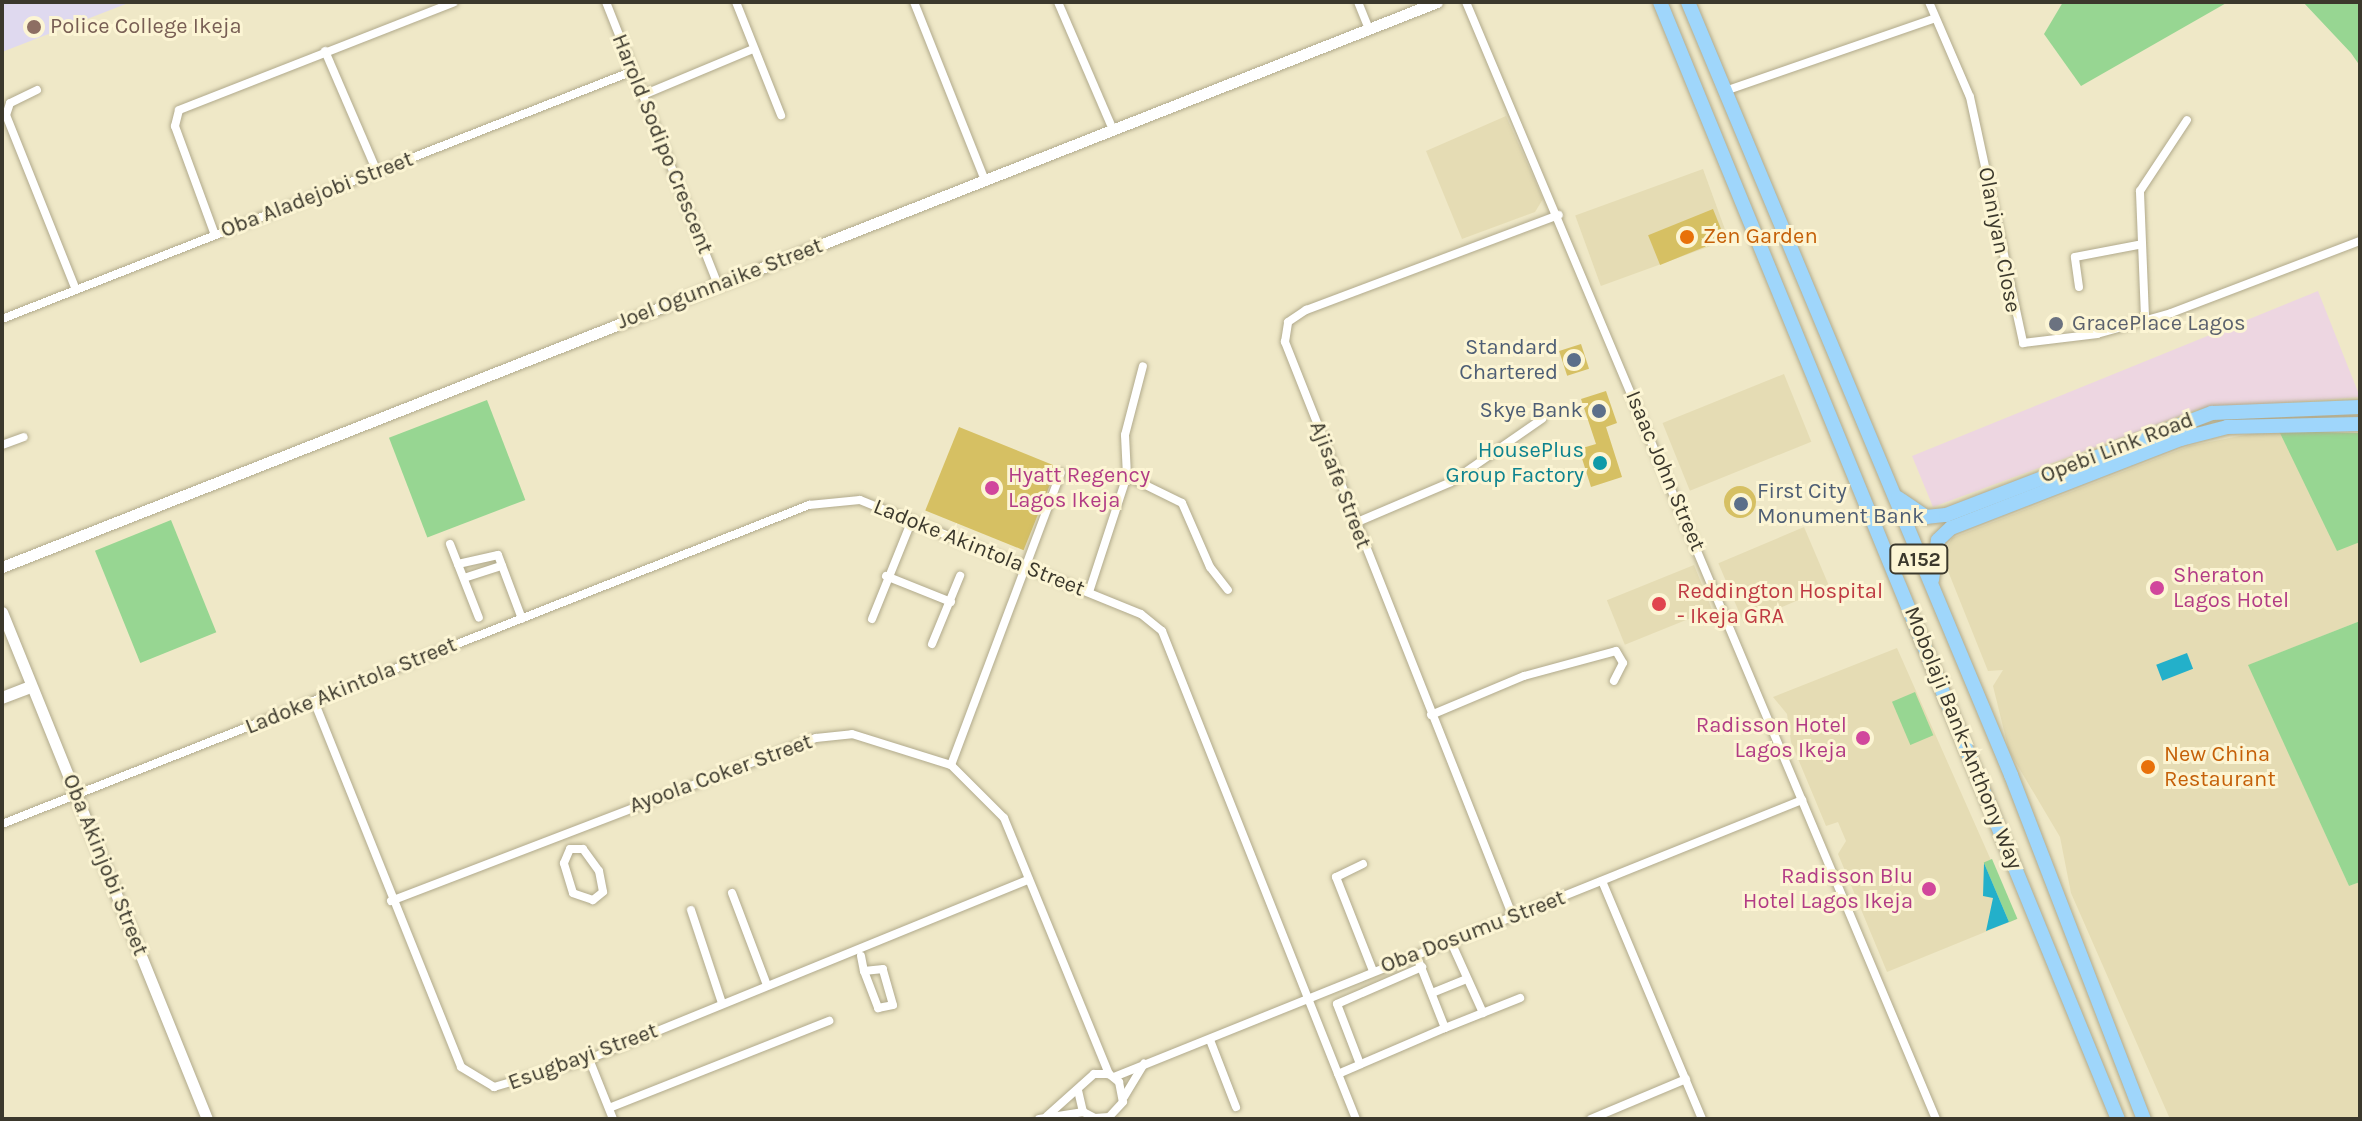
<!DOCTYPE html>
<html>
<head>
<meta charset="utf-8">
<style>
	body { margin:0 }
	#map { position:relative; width:2362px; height:1121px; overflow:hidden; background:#efe8c7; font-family:Karla,sans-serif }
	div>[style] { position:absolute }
	.built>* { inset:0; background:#e5dcb4; transform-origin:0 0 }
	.industrial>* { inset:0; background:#edd6e1 }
	.education>* { inset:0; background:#dfd9ef }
	.green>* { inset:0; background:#97d692; transform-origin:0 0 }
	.water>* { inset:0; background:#23b0ca; transform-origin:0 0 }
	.building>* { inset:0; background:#d6c063; transform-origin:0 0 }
	.round { border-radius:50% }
	.roads { filter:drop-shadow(0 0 2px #b1aa8c) drop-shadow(0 0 2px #b1aa8c) }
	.minor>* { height:8px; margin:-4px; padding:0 4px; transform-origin:4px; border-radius:4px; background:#fff }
	.tertiary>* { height:11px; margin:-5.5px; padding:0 5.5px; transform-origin:5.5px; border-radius:5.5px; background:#fff }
	.secondary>* { height:12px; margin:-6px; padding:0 6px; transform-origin:6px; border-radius:6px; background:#fff }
	.primary>* { height:14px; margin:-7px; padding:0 7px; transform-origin:7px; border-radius:7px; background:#9fd6fb }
	.dots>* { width:22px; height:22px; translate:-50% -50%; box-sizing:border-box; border:4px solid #fcf5d4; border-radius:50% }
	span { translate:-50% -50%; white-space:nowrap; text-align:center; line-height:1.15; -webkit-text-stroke:6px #fcf5d4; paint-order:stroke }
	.shield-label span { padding:2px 6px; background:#fcf5d4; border:2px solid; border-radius:6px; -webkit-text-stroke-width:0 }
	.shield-label { font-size:20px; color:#3b382c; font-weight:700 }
	.education-label { font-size:22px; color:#785e54 }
	.left { translate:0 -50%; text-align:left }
	.street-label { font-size:22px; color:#3b382c }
	.food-label { font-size:22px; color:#c56008 }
	.worship-label { font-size:22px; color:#5b616d }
	.service-label { font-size:22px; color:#4e5e75 }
	.right { translate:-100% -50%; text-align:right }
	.culture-label { font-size:22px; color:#0d838f }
	.hotel-label { font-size:22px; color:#b23c85 }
	.health-label { font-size:22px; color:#be3a42 }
	.frame { position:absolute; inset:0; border:4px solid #3b382c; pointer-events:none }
</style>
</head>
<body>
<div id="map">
	<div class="built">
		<i style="clip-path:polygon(1506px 116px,1543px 199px,1535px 212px,1462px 239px,1426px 151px)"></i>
		<i style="left:1703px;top:169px;width:75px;height:136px;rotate:70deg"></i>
		<i style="left:1784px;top:374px;width:73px;height:131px;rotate:68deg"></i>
		<i style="clip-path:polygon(2255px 433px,2360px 433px,2360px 621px,2249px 665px,2349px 886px,2360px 882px,2360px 1119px,2170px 1119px,2071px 893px,2060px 837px,2009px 751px,1993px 686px,2003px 670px,1988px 671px,1942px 556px,1952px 538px,2189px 446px)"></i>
		<i style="left:1804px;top:527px;width:65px;height:93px;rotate:67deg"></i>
		<i style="left:1694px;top:565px;width:48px;height:94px;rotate:68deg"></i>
		<i style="clip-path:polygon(1897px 648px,2017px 919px,1887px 972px,1838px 854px,1846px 841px,1838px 822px,1826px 826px,1791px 742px,1787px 714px,1773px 697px)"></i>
	</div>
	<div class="industrial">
		<i style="clip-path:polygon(2318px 291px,2360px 397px,2198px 409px,1933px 507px,1912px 456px)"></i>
	</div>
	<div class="education">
		<i style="clip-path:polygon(2px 2px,131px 2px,2px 52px)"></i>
	</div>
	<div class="green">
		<i style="clip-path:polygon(2063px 2px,2228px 2px,2081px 86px,2044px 34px)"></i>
		<i style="clip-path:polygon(2303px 2px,2360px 2px,2360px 66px,2351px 53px)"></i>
		<i style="left:487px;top:400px;width:107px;height:105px;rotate:69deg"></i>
		<i style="clip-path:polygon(2279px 431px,2360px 433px,2360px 542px,2337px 551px)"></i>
		<i style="left:171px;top:520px;width:121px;height:82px;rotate:68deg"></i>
		<i style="clip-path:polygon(2360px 621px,2360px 882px,2349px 886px,2248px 665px)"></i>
		<i style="left:1915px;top:692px;width:47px;height:25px;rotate:67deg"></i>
		<i style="left:1992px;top:859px;width:65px;height:9px;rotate:67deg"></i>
	</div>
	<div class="water">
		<i style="left:2187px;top:653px;width:17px;height:33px;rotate:69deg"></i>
		<i style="clip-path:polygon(1984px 863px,2009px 922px,1986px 931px,1993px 898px,1983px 896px)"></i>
	</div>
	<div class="building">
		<i style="left:1713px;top:209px;width:32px;height:70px;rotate:68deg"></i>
		<i style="left:1581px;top:344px;width:26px;height:23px;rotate:72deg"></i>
		<i style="clip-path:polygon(1606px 391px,1617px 423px,1606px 427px,1622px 477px,1591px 487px,1579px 449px,1596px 444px,1581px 399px)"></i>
		<i style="left:959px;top:427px;width:106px;height:90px;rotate:22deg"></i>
		<i class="round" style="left:1724px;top:486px;width:32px;height:32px"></i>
	</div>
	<div class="roads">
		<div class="minor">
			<i style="left:606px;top:2px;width:304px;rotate:68.4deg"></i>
			<i style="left:736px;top:2px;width:122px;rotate:68.3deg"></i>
			<i style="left:914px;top:2px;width:192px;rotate:68.3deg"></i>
			<i style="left:1058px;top:2px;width:139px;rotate:66.7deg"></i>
			<i style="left:1358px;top:2px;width:29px;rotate:68deg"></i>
			<i style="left:1466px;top:2px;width:1212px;rotate:67.18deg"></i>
			<i style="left:1929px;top:2px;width:103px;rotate:66.7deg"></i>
			<i style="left:1970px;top:97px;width:252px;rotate:77.8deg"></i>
			<i style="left:2023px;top:343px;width:75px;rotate:-6.9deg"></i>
			<i style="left:2097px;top:334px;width:77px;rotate:-15.8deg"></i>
			<i style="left:2171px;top:313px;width:202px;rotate:-20.9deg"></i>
			<i style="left:325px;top:51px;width:132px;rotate:66.7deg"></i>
			<i style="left:37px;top:90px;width:30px;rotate:154deg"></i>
			<i style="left:10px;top:103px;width:13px;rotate:108deg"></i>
			<i style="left:6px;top:115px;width:188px;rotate:68.2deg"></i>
			<i style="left:1725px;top:91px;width:220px;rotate:-19.1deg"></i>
			<i style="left:643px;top:95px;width:119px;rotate:-22.7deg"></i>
			<i style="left:215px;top:235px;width:116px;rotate:-110.2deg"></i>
			<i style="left:175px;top:126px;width:16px;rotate:-76deg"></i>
			<i style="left:179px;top:110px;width:295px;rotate:-21.4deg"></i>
			<i style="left:2079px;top:287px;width:30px;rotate:-98deg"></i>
			<i style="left:2075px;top:257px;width:64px;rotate:-10.8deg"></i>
			<i style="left:2145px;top:317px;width:126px;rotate:-92.3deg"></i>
			<i style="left:2140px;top:191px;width:85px;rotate:-56.5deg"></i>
			<i style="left:2px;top:319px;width:678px;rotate:-21.46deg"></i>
			<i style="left:2px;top:445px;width:23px;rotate:-20deg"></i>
			<i style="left:1127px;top:476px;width:61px;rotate:26.1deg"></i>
			<i style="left:1182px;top:503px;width:70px;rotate:66.4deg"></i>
			<i style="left:1210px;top:567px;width:29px;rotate:52deg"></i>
			<i style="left:1355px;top:523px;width:104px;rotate:-23.1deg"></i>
			<i style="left:1451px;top:482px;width:111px;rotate:-34.7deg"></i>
			<i style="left:450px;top:544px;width:79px;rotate:68.6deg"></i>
			<i style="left:458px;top:564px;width:41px;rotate:-12.7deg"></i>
			<i style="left:498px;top:555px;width:68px;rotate:69.4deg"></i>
			<i style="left:886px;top:576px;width:70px;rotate:21.8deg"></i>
			<i style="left:464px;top:578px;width:40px;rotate:-18deg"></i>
			<i style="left:1089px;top:592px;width:122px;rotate:-71.9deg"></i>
			<i style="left:1127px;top:476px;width:41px;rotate:-92.8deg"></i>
			<i style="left:1125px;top:435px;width:71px;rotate:-75.4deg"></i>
			<i style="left:872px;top:619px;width:107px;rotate:-68deg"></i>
			<i style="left:932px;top:644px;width:74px;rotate:-67.6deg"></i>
			<i style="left:314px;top:701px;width:394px;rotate:68.1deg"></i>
			<i style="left:461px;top:1067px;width:39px;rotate:31deg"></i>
			<i style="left:494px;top:1087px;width:99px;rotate:-16.4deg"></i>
			<i style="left:589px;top:1059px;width:475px;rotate:-22.2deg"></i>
			<i style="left:1431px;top:715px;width:101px;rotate:-22.8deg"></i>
			<i style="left:1524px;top:676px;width:95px;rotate:-15.2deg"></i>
			<i style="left:1616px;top:651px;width:14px;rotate:60deg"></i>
			<i style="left:1623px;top:663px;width:20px;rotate:117deg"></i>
			<i style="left:951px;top:765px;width:312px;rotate:-69.4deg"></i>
			<i style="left:2px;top:824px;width:868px;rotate:-21.57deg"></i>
			<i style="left:809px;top:505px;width:51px;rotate:-5.6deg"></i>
			<i style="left:860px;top:500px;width:303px;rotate:22.1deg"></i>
			<i style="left:1141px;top:614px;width:27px;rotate:39deg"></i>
			<i style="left:1162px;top:631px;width:525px;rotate:68.32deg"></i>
			<i style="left:570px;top:849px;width:13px"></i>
			<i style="left:583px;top:849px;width:27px;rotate:54deg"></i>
			<i style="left:599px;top:871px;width:21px;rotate:79deg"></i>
			<i style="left:603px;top:892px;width:13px;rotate:141deg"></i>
			<i style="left:593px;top:900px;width:21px;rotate:-161deg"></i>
			<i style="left:573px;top:893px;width:31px;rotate:-107deg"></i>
			<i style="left:564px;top:863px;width:15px;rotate:-67deg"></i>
			<i style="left:1363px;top:864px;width:30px;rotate:154deg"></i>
			<i style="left:1336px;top:877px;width:101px;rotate:68.5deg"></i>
			<i style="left:1602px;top:881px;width:258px;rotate:67.2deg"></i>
			<i style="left:732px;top:893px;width:98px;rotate:69.2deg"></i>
			<i style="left:391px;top:901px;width:455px;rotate:-21deg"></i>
			<i style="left:816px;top:738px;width:36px;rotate:-6deg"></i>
			<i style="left:852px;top:734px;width:104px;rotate:17.4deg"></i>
			<i style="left:951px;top:765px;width:75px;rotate:45deg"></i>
			<i style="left:1004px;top:818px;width:277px;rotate:67.7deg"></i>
			<i style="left:691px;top:910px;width:98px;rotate:71.6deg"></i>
			<i style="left:1513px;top:917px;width:619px;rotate:-111.63deg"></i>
			<i style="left:1285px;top:342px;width:20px;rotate:-81deg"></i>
			<i style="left:1288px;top:322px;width:22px;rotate:-34deg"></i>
			<i style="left:1306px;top:310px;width:270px;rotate:-20.6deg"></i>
			<i style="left:1451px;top:942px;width:78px;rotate:65.7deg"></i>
			<i style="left:861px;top:956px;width:15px;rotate:79deg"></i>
			<i style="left:864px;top:971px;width:40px;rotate:69deg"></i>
			<i style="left:878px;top:1008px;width:15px;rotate:-11deg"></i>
			<i style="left:893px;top:1005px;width:37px;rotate:-106deg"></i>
			<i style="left:883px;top:969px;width:19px;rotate:174deg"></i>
			<i style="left:1432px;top:993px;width:38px;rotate:-22deg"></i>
			<i style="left:1445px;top:1028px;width:81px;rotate:-21.8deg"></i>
			<i style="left:1210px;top:1040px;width:72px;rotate:68.8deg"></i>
			<i style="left:589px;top:1059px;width:65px;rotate:68.2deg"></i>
			<i style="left:1360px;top:1064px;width:64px;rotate:-111deg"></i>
			<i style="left:1337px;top:1004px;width:93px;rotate:-23.5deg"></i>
			<i style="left:1338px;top:1074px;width:116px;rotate:-23.3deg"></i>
			<i style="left:1445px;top:1028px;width:71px;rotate:-111.5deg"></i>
			<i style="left:1114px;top:1077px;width:742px;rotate:-21.93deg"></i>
			<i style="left:1124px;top:1097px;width:39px;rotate:-59deg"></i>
			<i style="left:609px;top:1108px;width:237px;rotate:-21.6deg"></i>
			<i style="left:1047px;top:1116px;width:63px;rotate:-41.8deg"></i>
			<i style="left:1094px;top:1074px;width:15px"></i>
			<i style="left:1109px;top:1074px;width:13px;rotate:39deg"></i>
			<i style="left:1119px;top:1082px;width:20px;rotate:79deg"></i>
			<i style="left:1123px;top:1102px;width:21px;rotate:133deg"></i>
			<i style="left:1109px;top:1117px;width:14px;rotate:176deg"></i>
			<i style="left:1095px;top:1118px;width:13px;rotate:-153deg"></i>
			<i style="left:1083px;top:1112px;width:23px;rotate:-103deg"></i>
			<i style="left:1039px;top:1119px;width:45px;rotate:-9deg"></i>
			<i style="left:1591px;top:1119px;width:103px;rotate:-22.8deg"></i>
		</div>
		<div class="tertiary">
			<i style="left:2px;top:567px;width:1542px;rotate:-21.49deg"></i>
			<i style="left:2px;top:612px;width:547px;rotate:67.98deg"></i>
		</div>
		<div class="secondary">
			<i style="left:2px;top:698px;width:31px;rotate:-21deg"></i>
		</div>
		<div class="primary">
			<i style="left:1660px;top:2px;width:1207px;rotate:67.71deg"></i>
			<i style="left:1688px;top:2px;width:838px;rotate:67.32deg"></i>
			<i style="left:2011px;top:775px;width:369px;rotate:68.9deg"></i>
			<i style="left:1898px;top:498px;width:34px;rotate:34deg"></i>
			<i style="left:1926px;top:517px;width:20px;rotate:-6deg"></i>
			<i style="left:1946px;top:515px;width:285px;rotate:-21deg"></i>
			<i style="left:2212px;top:413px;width:148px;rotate:-2.3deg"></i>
			<i style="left:1932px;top:580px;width:40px;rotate:-81.5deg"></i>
			<i style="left:1938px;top:540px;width:18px;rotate:-43deg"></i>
			<i style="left:1951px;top:528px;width:247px;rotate:-21.2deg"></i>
			<i style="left:2181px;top:439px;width:48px;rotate:-14.6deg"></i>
			<i style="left:2227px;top:427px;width:133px;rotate:-1.3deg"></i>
		</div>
	</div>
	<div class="dots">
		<i style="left:34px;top:27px;background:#8d6e63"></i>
		<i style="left:1687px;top:237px;background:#e8710a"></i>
		<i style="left:2056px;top:324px;background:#6b7280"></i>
		<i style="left:1574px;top:360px;background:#5c6f8a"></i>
		<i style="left:1599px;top:411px;background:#5c6f8a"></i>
		<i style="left:1600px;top:463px;background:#0f9aa8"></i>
		<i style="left:992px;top:488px;background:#d1479c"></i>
		<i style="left:1741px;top:504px;background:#5c6f8a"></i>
		<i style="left:2157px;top:588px;background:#d1479c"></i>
		<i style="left:1659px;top:604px;background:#e0444e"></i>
		<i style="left:1863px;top:738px;background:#d1479c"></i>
		<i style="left:2148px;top:767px;background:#e8710a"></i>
		<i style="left:1929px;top:889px;background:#d1479c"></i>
	</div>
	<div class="shield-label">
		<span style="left:1919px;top:559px">A152</span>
	</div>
	<div class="education-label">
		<span class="left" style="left:50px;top:27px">Police College Ikeja</span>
	</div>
	<div class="street-label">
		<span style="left:662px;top:144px;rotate:68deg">Harold Sodipo Crescent</span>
		<span style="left:317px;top:195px;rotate:-21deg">Oba Aladejobi Street</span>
		<span style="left:1999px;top:240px;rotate:79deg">Olaniyan Close</span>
		<span style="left:720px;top:284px;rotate:-21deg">Joel Ogunnaike Street</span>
		<span style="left:2117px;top:448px;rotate:-21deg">Opebi Link Road</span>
		<span style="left:1665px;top:471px;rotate:67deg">Isaac John Street</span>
		<span style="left:1340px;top:485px;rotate:69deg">Ajisafe Street</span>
		<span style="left:979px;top:548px;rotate:22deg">Ladoke Akintola Street</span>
		<span style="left:351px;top:686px;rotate:-22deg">Ladoke Akintola Street</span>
		<span style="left:1963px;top:738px;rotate:68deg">Mobolaji Bank-Anthony Way</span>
		<span style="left:721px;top:774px;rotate:-20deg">Ayoola Coker Street</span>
		<span style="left:105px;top:865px;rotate:68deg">Oba Akinjobi Street</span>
		<span style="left:1473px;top:932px;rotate:-21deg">Oba Dosumu Street</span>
		<span style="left:583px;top:1057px;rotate:-20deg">Esugbayi Street</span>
	</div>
	<div class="food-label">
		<span class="left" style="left:1703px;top:237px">Zen Garden</span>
		<span class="left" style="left:2164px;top:767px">New China<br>Restaurant</span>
	</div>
	<div class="worship-label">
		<span class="left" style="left:2072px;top:324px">GracePlace Lagos</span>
	</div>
	<div class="service-label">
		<span class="right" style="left:1558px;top:360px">Standard<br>Chartered</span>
		<span class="right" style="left:1583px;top:411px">Skye Bank</span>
		<span class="left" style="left:1757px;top:504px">First City<br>Monument Bank</span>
	</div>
	<div class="culture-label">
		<span class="right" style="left:1584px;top:463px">HousePlus<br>Group Factory</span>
	</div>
	<div class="hotel-label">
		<span class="left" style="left:1008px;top:488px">Hyatt Regency<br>Lagos Ikeja</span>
		<span class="left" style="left:2173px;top:588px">Sheraton<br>Lagos Hotel</span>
		<span class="right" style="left:1847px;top:738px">Radisson Hotel<br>Lagos Ikeja</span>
		<span class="right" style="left:1913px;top:889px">Radisson Blu<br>Hotel Lagos Ikeja</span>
	</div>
	<div class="health-label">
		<span class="left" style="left:1677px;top:604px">Reddington Hospital<br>- Ikeja GRA</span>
	</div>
	<div class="frame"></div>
</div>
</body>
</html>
